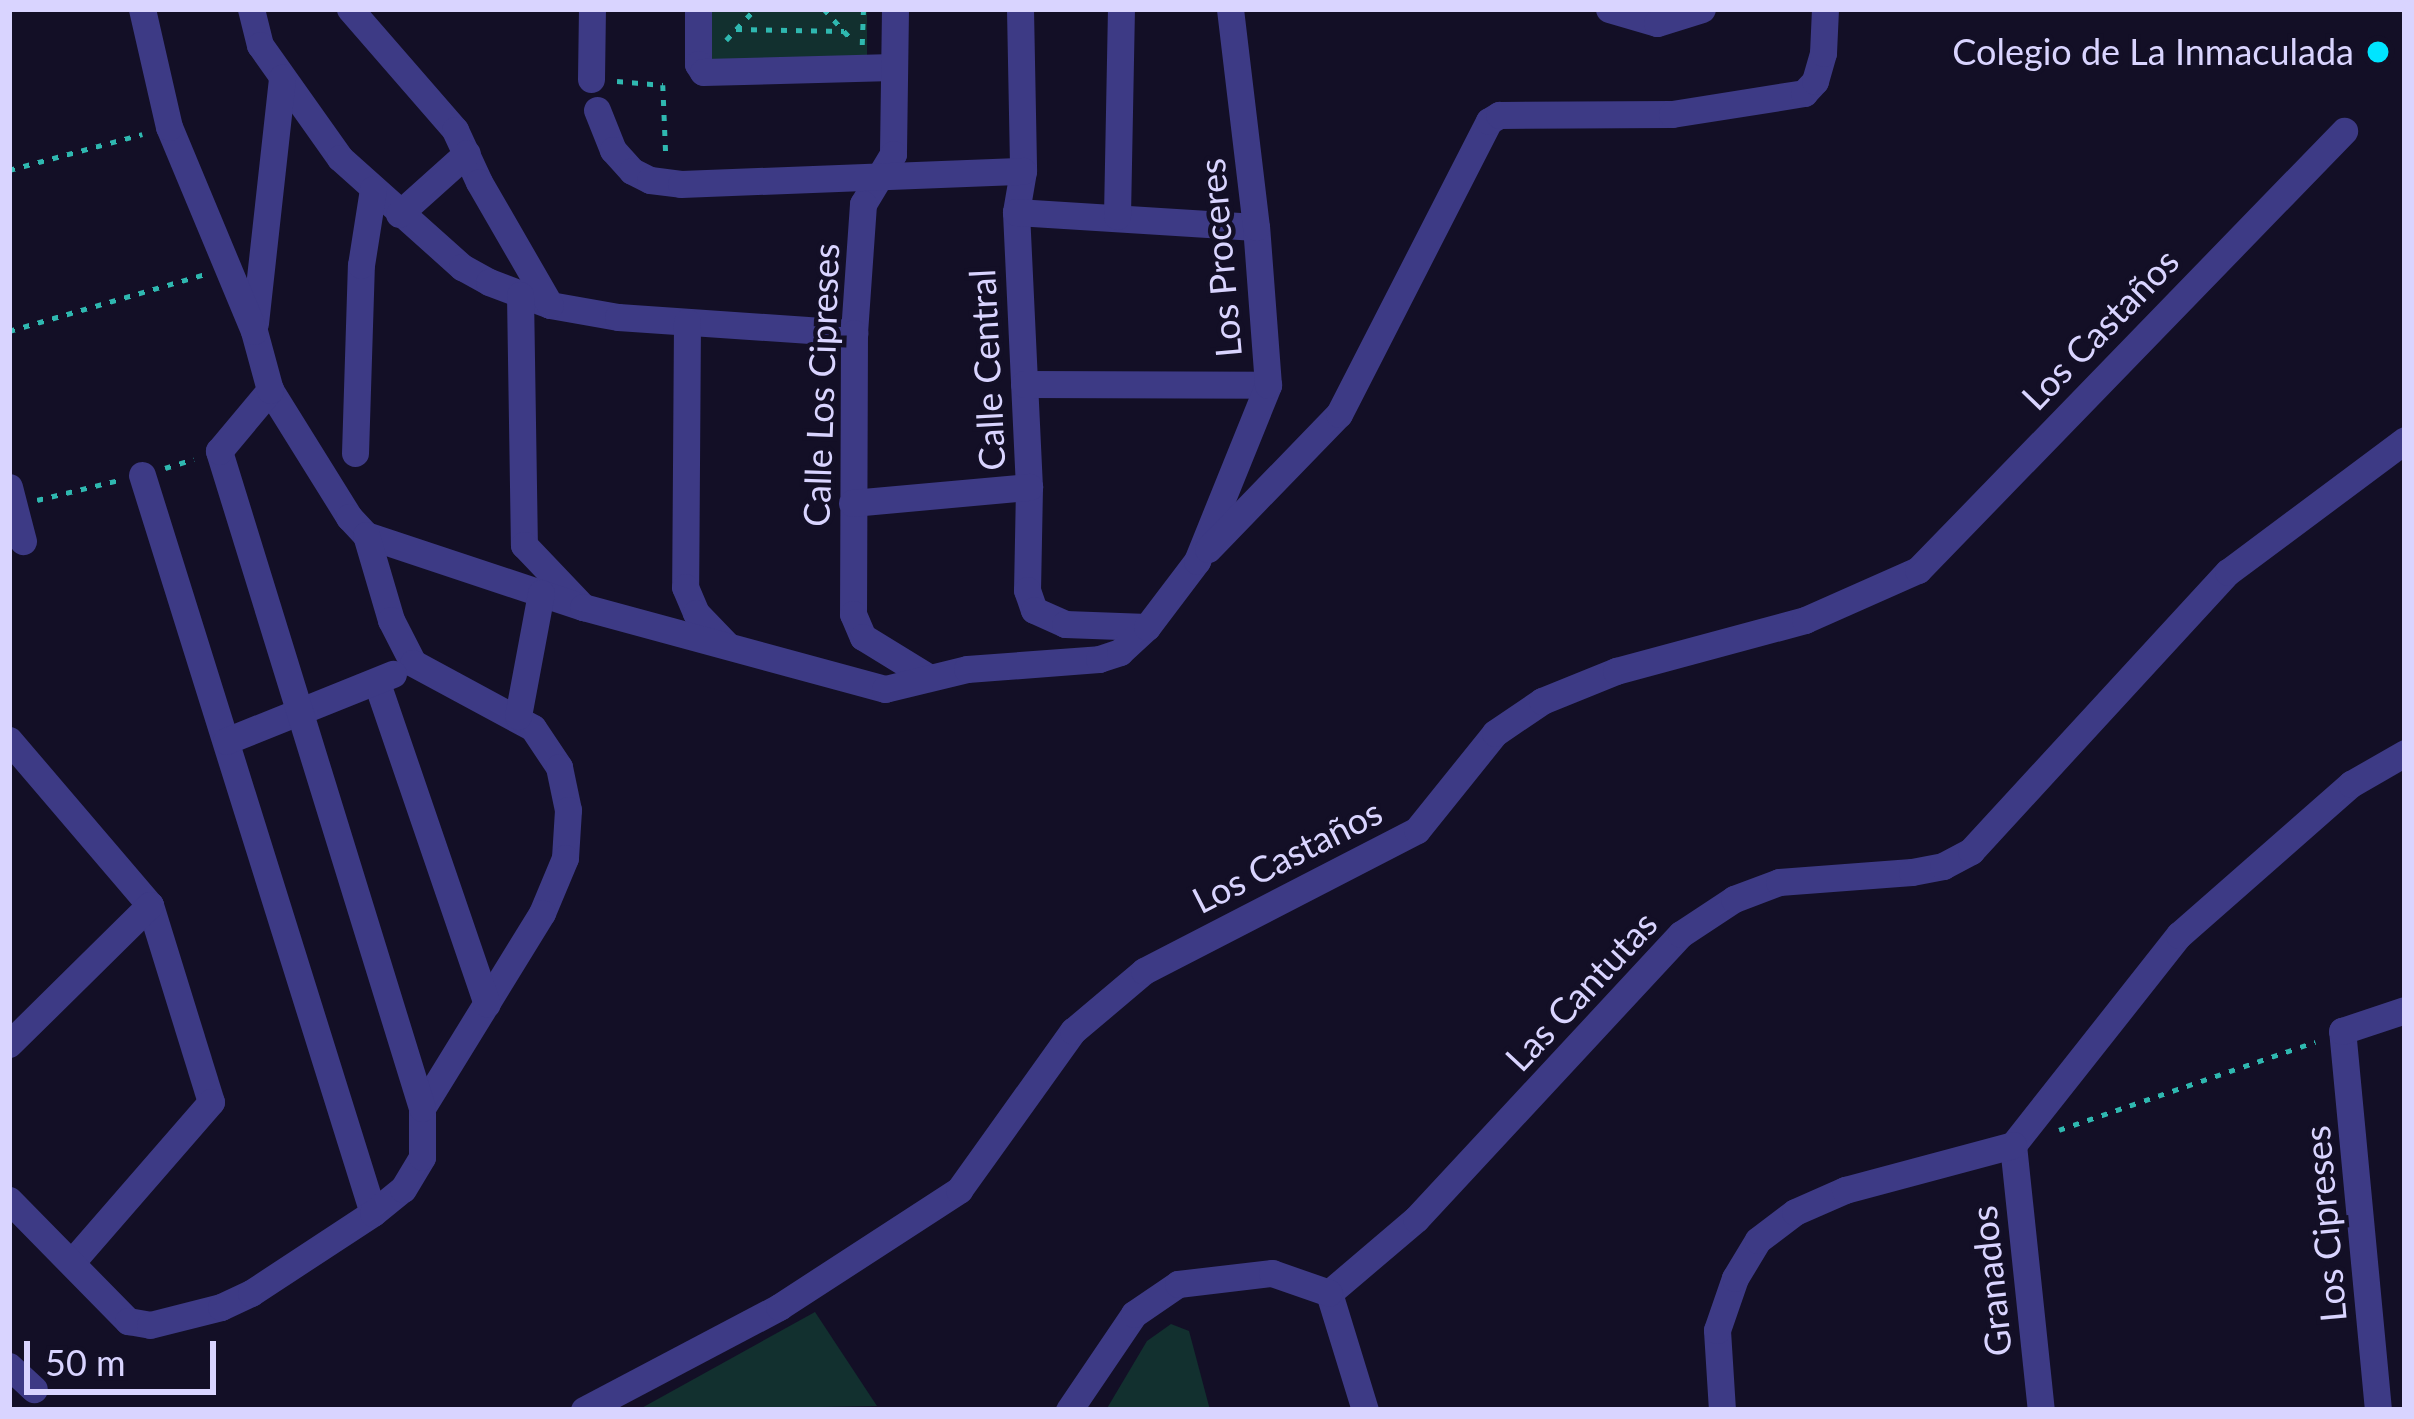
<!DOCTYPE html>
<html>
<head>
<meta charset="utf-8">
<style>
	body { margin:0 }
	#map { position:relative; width:2414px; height:1419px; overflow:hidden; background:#130f26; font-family:Lato,sans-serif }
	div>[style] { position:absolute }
	.green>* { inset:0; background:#12302f; transform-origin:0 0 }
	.path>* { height:4.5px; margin-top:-2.25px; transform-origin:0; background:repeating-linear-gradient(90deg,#2fb8b0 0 6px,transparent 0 15px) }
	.minor>* { height:27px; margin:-13.5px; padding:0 13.5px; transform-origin:13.5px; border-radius:13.5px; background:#3d3a85 }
	.dots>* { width:33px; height:33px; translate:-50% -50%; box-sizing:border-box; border:6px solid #130f26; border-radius:50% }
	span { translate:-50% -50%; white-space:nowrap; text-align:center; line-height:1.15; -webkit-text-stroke:9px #130f26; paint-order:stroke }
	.poi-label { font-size:36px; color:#d9d4ff }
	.right { translate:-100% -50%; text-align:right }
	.street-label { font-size:36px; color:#d9d4ff }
	.frame { position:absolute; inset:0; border:12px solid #d9d4ff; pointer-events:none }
	.scale { position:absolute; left:24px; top:1341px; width:192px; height:54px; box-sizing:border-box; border:6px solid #d9d4ff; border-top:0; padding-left:15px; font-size:36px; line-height:42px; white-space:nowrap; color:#d9d4ff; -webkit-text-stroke:9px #130f26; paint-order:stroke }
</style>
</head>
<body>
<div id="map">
	<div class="green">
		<i style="left:706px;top:9px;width:161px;height:50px"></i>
		<i style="clip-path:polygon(815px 1312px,877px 1406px,638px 1410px)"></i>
		<i style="clip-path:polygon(1171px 1324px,1189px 1331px,1210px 1410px,1106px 1410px,1147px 1341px)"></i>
	</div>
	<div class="path">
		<i style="left:824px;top:9px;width:43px;rotate:47.8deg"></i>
		<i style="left:736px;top:29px;width:108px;rotate:1.1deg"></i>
		<i style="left:726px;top:40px;width:42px;rotate:-46.9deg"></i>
		<i style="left:862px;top:45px;width:36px;rotate:-88deg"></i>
		<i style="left:617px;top:81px;width:46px;rotate:5deg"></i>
		<i style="left:663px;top:85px;width:72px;rotate:87.6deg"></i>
		<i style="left:9px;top:170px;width:138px;rotate:-15.1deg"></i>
		<i style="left:9px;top:331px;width:204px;rotate:-16.2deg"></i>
		<i style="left:165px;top:468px;width:30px;rotate:-17deg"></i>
		<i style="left:37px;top:500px;width:84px;rotate:-13.7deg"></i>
		<i style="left:2059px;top:1130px;width:271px;rotate:-19deg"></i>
	</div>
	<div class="minor">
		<i style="left:251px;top:9px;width:37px;rotate:76deg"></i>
		<i style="left:260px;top:45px;width:138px;rotate:54.7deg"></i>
		<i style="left:340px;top:158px;width:164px;rotate:41.8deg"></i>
		<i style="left:462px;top:267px;width:31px;rotate:29deg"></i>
		<i style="left:489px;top:282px;width:65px;rotate:20.7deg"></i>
		<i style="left:550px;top:305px;width:69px;rotate:10deg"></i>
		<i style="left:618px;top:317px;width:237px;rotate:3.9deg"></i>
		<i style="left:350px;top:9px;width:160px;rotate:49deg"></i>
		<i style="left:455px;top:130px;width:57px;rotate:65.2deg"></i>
		<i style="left:479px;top:182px;width:142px;rotate:60deg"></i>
		<i style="left:698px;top:9px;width:55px;rotate:90deg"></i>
		<i style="left:698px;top:64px;width:9px;rotate:58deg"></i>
		<i style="left:703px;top:72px;width:190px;rotate:-1.5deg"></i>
		<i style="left:895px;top:9px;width:145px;rotate:90.8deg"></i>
		<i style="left:893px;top:154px;width:58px;rotate:121deg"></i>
		<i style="left:863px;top:204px;width:129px;rotate:94deg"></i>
		<i style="left:854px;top:333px;width:281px;rotate:90.2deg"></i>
		<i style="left:853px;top:614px;width:25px;rotate:67deg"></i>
		<i style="left:863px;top:637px;width:76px;rotate:31.6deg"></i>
		<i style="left:1020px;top:9px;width:162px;rotate:88.9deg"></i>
		<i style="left:1023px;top:171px;width:42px;rotate:99.7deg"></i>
		<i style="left:1016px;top:212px;width:275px;rotate:87.3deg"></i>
		<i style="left:1029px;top:487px;width:103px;rotate:91.1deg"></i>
		<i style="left:1027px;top:590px;width:21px;rotate:71deg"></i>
		<i style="left:1034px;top:610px;width:34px;rotate:24deg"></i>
		<i style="left:1065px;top:624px;width:82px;rotate:2.1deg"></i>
		<i style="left:1609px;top:9px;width:50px;rotate:16.3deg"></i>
		<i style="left:1657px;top:23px;width:47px;rotate:-17.3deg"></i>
		<i style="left:591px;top:79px;width:70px;rotate:-89.2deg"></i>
		<i style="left:597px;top:110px;width:43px;rotate:68.2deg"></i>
		<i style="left:613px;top:150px;width:28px;rotate:48deg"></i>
		<i style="left:632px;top:171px;width:20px;rotate:27deg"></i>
		<i style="left:650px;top:180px;width:31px;rotate:7deg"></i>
		<i style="left:681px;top:184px;width:342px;rotate:-2.2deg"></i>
		<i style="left:1016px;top:212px;width:240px;rotate:3.6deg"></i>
		<i style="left:399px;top:214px;width:91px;rotate:-41.9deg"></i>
		<i style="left:1117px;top:216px;width:207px;rotate:-88.9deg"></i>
		<i style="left:520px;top:295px;width:250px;rotate:89.1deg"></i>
		<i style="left:524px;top:545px;width:86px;rotate:46.4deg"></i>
		<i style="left:687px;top:322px;width:265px;rotate:90.4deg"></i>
		<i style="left:685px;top:587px;width:28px;rotate:67deg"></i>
		<i style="left:696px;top:613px;width:45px;rotate:45.9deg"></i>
		<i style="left:255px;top:323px;width:247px;rotate:-83.7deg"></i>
		<i style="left:1024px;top:384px;width:244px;rotate:0.2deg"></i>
		<i style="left:270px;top:390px;width:150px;rotate:58.1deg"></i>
		<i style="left:349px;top:517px;width:25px;rotate:47deg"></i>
		<i style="left:366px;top:535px;width:229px;rotate:18.4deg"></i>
		<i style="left:583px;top:607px;width:313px;rotate:15.2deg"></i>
		<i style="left:885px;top:689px;width:84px;rotate:-13.7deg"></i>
		<i style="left:967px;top:669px;width:132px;rotate:-4.3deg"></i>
		<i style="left:1099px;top:659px;width:22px;rotate:-18deg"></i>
		<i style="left:1120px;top:652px;width:37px;rotate:-43deg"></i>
		<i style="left:1147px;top:627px;width:83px;rotate:-52.9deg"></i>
		<i style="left:1197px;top:561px;width:190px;rotate:-68deg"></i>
		<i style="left:1268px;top:385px;width:158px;rotate:-94.3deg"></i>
		<i style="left:1256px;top:227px;width:220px;rotate:-96.8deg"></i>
		<i style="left:355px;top:453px;width:188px;rotate:-88.2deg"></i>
		<i style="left:361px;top:265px;width:77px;rotate:-81deg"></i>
		<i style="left:142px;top:475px;width:773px;rotate:72.62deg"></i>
		<i style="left:9px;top:487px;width:56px;rotate:75.5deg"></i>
		<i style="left:852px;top:503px;width:178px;rotate:-5.2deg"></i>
		<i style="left:366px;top:535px;width:89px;rotate:73.6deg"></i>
		<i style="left:391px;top:620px;width:48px;rotate:62.9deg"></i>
		<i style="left:413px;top:663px;width:136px;rotate:28.4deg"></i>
		<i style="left:533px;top:728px;width:47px;rotate:56.3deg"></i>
		<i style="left:559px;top:767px;width:44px;rotate:78.2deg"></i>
		<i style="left:568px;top:810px;width:48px;rotate:93.6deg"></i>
		<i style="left:565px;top:858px;width:60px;rotate:112.7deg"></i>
		<i style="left:542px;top:913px;width:229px;rotate:121.6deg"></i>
		<i style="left:1208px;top:549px;width:188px;rotate:-45.9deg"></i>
		<i style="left:1339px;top:414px;width:329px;rotate:-62.9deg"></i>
		<i style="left:1489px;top:121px;width:12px;rotate:-31deg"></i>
		<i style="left:1499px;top:115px;width:173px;rotate:-0.3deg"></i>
		<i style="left:1672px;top:114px;width:134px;rotate:-9deg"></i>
		<i style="left:1804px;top:93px;width:16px;rotate:-47deg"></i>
		<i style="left:1815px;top:81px;width:29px;rotate:-74deg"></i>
		<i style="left:1823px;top:53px;width:44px;rotate:-87.4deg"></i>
		<i style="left:377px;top:683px;width:339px;rotate:71.1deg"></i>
		<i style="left:518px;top:716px;width:125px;rotate:-79.4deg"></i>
		<i style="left:9px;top:740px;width:217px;rotate:49.5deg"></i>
		<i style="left:150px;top:905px;width:206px;rotate:72.8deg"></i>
		<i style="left:211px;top:1102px;width:212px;rotate:131deg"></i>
		<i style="left:226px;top:741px;width:180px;rotate:-21.9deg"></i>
		<i style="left:9px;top:1044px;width:198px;rotate:-44.6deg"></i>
		<i style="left:2013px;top:1145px;width:268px;rotate:-51.7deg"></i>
		<i style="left:2179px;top:935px;width:229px;rotate:-41.3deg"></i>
		<i style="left:2351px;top:784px;width:62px;rotate:-29.9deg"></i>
		<i style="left:2013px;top:1145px;width:266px;rotate:84deg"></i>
		<i style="left:9px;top:1200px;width:170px;rotate:45.5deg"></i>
		<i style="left:128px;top:1321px;width:22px;rotate:10deg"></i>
		<i style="left:150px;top:1325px;width:73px;rotate:-14.2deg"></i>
		<i style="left:221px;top:1307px;width:33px;rotate:-25deg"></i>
		<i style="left:251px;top:1293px;width:146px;rotate:-33.3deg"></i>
		<i style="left:373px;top:1213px;width:38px;rotate:-39deg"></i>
		<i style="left:403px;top:1189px;width:37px;rotate:-59deg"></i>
		<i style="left:422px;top:1157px;width:49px;rotate:-90deg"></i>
		<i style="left:422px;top:1108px;width:688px;rotate:-107.17deg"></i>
		<i style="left:219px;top:451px;width:80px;rotate:-50.1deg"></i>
		<i style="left:270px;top:390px;width:61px;rotate:-105.2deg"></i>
		<i style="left:254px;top:331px;width:221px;rotate:-112.6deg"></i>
		<i style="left:169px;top:127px;width:121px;rotate:-102.9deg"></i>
		<i style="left:1329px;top:1293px;width:114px;rotate:-40.4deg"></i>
		<i style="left:1416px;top:1219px;width:389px;rotate:-47.1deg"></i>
		<i style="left:1681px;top:934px;width:64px;rotate:-33.4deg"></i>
		<i style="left:1734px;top:899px;width:48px;rotate:-20.7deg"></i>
		<i style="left:1779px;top:882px;width:133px;rotate:-4.3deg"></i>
		<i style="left:1912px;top:872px;width:32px;rotate:-11deg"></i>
		<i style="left:1943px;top:866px;width:32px;rotate:-28deg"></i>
		<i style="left:1971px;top:851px;width:379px;rotate:-47.4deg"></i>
		<i style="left:2228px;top:572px;width:221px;rotate:-36.7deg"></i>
		<i style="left:1329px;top:1293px;width:122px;rotate:72.9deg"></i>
		<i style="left:9px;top:1366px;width:34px;rotate:43deg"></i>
		<i style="left:584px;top:1410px;width:221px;rotate:-27.8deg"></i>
		<i style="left:779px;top:1307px;width:215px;rotate:-33deg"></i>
		<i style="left:959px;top:1190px;width:196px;rotate:-54.4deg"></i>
		<i style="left:1073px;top:1031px;width:93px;rotate:-40.2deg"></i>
		<i style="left:1144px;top:971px;width:307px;rotate:-27.3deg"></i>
		<i style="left:1417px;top:830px;width:124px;rotate:-51.2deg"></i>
		<i style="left:1495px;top:733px;width:57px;rotate:-34.2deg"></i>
		<i style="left:1542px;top:701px;width:80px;rotate:-22.1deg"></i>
		<i style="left:1616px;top:671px;width:196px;rotate:-15.1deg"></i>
		<i style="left:1805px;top:620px;width:124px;rotate:-23.9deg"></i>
		<i style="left:1918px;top:570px;width:612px;rotate:-45.86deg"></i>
		<i style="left:1069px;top:1410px;width:116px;rotate:-55.9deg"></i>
		<i style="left:1134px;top:1314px;width:53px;rotate:-34.3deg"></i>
		<i style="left:1178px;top:1284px;width:95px;rotate:-6.7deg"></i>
		<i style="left:1272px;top:1273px;width:60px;rotate:19.3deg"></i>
		<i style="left:1722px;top:1410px;width:80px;rotate:-93.6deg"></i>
		<i style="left:1717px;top:1330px;width:55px;rotate:-70.9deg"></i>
		<i style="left:1735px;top:1278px;width:44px;rotate:-58.8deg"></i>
		<i style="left:1758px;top:1240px;width:46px;rotate:-37.1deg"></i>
		<i style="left:1795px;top:1212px;width:55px;rotate:-23.7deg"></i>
		<i style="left:1845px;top:1190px;width:174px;rotate:-15deg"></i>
		<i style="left:2378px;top:1410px;width:381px;rotate:-95.4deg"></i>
		<i style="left:2342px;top:1031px;width:66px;rotate:-18.4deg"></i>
	</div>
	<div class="dots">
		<i style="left:2378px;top:52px;background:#00e5ff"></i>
	</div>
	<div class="poi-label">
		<span class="right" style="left:2354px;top:52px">Colegio de La Inmaculada</span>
	</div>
	<div class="street-label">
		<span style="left:1220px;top:258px;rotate:-95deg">Los Proceres</span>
		<span style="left:2100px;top:329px;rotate:-46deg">Los Castaños</span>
		<span style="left:987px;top:370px;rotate:-93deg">Calle Central</span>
		<span style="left:821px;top:385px;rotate:-88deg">Calle Los Cipreses</span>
		<span style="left:1287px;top:856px;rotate:-27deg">Los Castaños</span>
		<span style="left:1581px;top:991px;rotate:-47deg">Las Cantutas</span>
		<span style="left:2325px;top:1224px;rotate:-95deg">Los Cipreses</span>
		<span style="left:1991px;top:1281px;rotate:-96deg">Granados</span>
	</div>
	<div class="frame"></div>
	<div class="scale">50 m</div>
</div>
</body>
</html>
